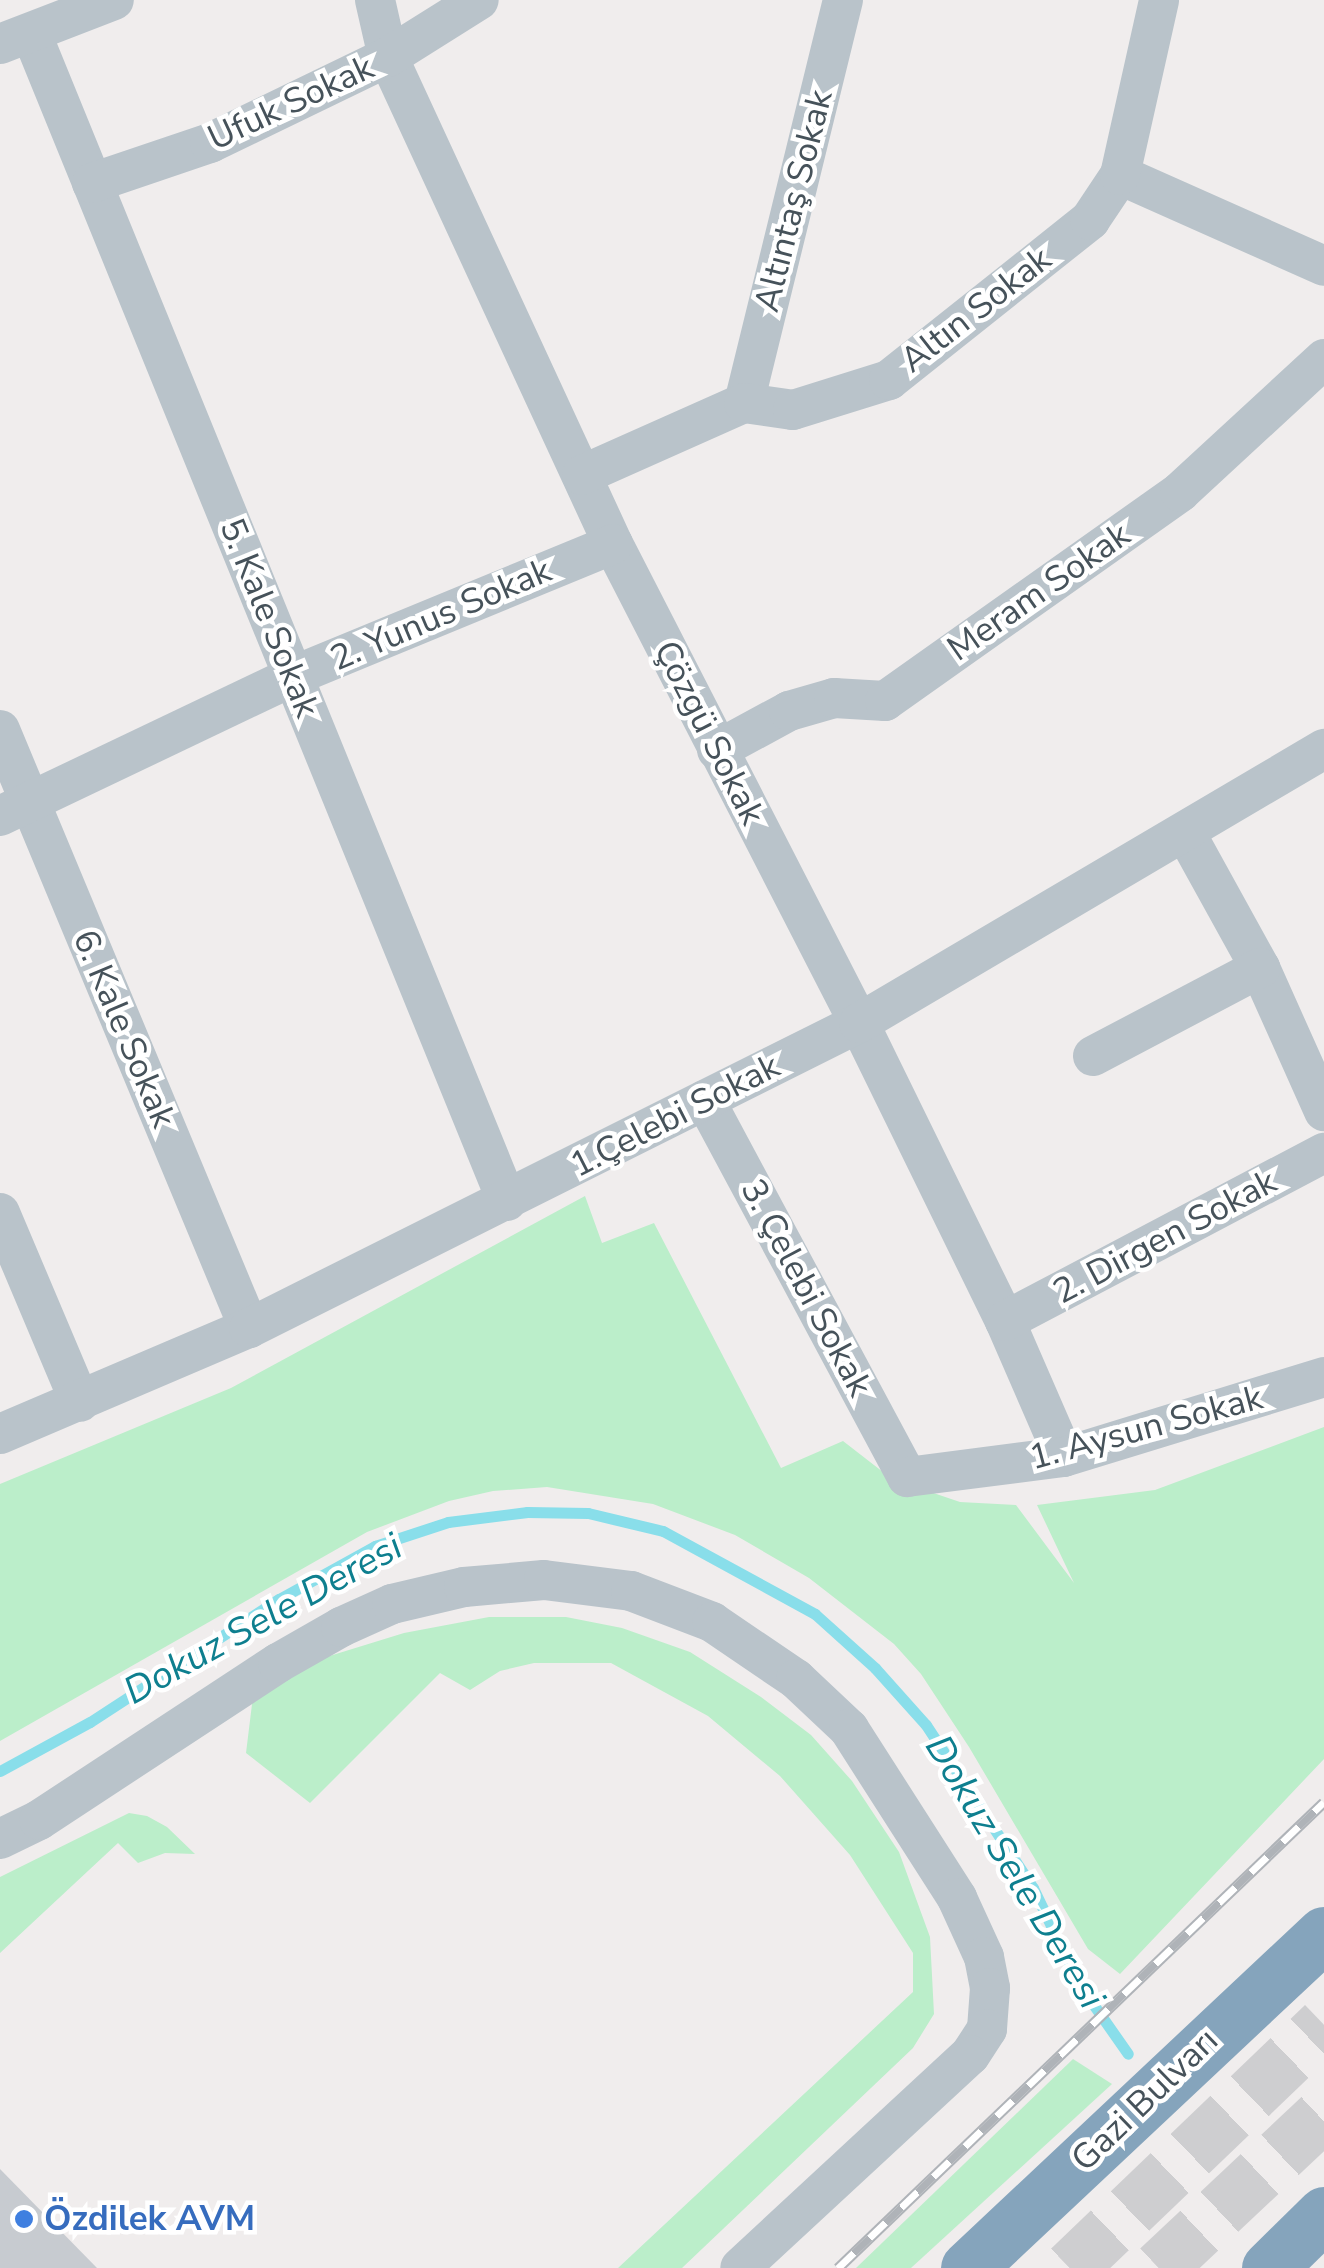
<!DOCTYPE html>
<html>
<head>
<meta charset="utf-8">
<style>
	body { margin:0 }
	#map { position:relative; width:1324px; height:2268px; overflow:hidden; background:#f0eded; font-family:"Nunito Sans",sans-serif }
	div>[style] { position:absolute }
	.green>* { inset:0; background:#bbeeca }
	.stream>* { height:11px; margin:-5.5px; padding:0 5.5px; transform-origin:5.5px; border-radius:5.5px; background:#89deea }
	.building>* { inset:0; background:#c7cbd0 }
	.highway-tunnel>* { height:55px; margin-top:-27.5px; transform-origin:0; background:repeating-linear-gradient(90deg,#ceced0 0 55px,transparent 0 83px) }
	.minor>* { height:40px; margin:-20px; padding:0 20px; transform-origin:20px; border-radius:20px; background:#b9c3ca }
	.highway>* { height:55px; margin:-27.5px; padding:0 27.5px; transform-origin:27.5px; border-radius:27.5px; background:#85a4bc }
	.rail>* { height:11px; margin-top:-5.5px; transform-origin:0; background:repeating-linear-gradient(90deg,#fff 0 22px,#afb3b8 0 44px); box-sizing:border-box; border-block:2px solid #afb3b8 }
	.dots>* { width:28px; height:28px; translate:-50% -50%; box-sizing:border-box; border:5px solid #fff; border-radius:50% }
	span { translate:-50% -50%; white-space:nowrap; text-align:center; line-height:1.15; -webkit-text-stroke:9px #fff; paint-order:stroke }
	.street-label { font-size:35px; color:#46525a }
	.shop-label { font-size:35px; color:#366cbe; font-weight:700 }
	.left { translate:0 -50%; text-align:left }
	.water-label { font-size:38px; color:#0e7f8f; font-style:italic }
</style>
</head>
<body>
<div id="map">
	<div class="green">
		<i style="clip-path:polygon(585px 1196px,602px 1243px,654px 1223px,781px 1468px,843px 1441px,892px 1479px,960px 1502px,1016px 1505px,1074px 1583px,1037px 1505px,1155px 1490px,1324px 1427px,1324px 1759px,1120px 1974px,1088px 1949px,969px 1747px,921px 1674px,894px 1644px,809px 1578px,735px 1535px,653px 1504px,547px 1487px,493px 1491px,449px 1501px,367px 1532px,0 1741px,0 1484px,231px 1388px)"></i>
		<i style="clip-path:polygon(489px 1617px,566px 1617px,622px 1628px,690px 1652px,761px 1697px,811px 1735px,852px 1781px,899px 1852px,930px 1937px,934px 2014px,913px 2048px,682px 2268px,618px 2268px,913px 1992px,913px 1953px,850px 1855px,780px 1776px,708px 1716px,611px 1663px,534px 1663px,500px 1671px,470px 1690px,440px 1673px,310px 1803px,246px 1753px,253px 1696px,323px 1658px,404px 1633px)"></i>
		<i style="clip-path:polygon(129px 1813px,147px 1816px,167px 1827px,195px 1854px,165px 1853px,138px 1863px,118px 1843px,0 1953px,0 1877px)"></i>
		<i style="clip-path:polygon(1073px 2059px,1112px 2084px,911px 2268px,856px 2268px)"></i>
	</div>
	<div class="stream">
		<i style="left:0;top:1771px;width:102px;rotate:-28.6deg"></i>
		<i style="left:90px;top:1722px;width:225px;rotate:-33.1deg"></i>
		<i style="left:279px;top:1599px;width:110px;rotate:-28.9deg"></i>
		<i style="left:375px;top:1546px;width:77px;rotate:-18.2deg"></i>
		<i style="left:448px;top:1522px;width:80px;rotate:-7.2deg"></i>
		<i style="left:527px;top:1512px;width:61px;rotate:0.9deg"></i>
		<i style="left:588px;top:1513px;width:77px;rotate:13.5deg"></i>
		<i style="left:663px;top:1531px;width:173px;rotate:28.6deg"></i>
		<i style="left:815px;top:1614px;width:81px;rotate:42deg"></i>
		<i style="left:875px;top:1668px;width:76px;rotate:48.2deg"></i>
		<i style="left:926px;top:1725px;width:195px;rotate:56.7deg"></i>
		<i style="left:1033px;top:1888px;width:106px;rotate:64.4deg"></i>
		<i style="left:1079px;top:1984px;width:85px;rotate:55deg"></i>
	</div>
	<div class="building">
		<i style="clip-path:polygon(0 2169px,97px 2268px,0 2268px)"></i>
	</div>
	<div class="highway-tunnel">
		<i style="left:1070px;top:2268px;width:352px;rotate:-43.8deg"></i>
		<i style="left:1159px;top:2268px;width:226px;rotate:-43.2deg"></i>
	</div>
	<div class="minor">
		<i style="left:375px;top:0;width:58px;rotate:77.2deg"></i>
		<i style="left:388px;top:57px;width:536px;rotate:65.2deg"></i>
		<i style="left:613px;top:544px;width:538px;rotate:62.82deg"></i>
		<i style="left:859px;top:1023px;width:332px;rotate:63.9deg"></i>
		<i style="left:1005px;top:1321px;width:148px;rotate:66.5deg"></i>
		<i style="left:32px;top:35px;width:1259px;rotate:67.84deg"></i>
		<i style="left:0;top:44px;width:122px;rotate:-21.1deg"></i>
		<i style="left:1120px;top:175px;width:223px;rotate:24deg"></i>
		<i style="left:92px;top:183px;width:125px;rotate:-18.7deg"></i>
		<i style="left:210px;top:143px;width:198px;rotate:-25.8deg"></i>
		<i style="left:388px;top:57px;width:107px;rotate:-32.1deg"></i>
		<i style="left:744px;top:403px;width:415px;rotate:-76.2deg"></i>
		<i style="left:582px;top:475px;width:177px;rotate:-24deg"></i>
		<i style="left:744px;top:403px;width:49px;rotate:8.1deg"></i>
		<i style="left:793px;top:410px;width:101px;rotate:-17.4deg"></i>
		<i style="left:889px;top:380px;width:257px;rotate:-38.5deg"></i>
		<i style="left:1090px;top:220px;width:54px;rotate:-56.3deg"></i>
		<i style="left:1120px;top:175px;width:179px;rotate:-77.4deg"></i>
		<i style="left:0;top:730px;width:648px;rotate:67.39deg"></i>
		<i style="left:717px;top:750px;width:82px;rotate:-28.4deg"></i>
		<i style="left:789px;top:711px;width:47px;rotate:-16.1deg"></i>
		<i style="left:834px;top:698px;width:51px;rotate:3.4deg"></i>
		<i style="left:885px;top:701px;width:362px;rotate:-35.3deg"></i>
		<i style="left:1180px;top:492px;width:196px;rotate:-42.7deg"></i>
		<i style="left:0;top:816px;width:325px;rotate:-25.5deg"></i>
		<i style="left:293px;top:676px;width:346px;rotate:-22.4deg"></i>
		<i style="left:1185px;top:832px;width:155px;rotate:61.1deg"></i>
		<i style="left:1260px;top:968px;width:157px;rotate:65.9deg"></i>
		<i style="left:1093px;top:1056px;width:189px;rotate:-27.8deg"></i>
		<i style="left:705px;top:1100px;width:428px;rotate:61.8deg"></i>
		<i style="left:907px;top:1477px;width:158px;rotate:-7.3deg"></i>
		<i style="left:1064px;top:1457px;width:272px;rotate:-17.1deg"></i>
		<i style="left:0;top:1213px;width:205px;rotate:67.1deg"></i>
		<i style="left:1005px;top:1321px;width:361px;rotate:-27.8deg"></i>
		<i style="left:0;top:1434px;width:271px;rotate:-23.1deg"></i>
		<i style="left:249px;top:1328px;width:682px;rotate:-26.57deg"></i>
		<i style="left:859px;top:1023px;width:540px;rotate:-30.51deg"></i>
		<i style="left:0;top:1839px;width:43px;rotate:-26deg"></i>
		<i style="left:39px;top:1820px;width:286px;rotate:-33.3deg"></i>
		<i style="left:278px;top:1663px;width:73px;rotate:-29.7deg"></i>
		<i style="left:341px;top:1627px;width:56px;rotate:-24.3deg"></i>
		<i style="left:392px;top:1604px;width:74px;rotate:-13.3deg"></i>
		<i style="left:464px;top:1587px;width:80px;rotate:-5deg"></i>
		<i style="left:544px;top:1580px;width:88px;rotate:7.2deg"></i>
		<i style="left:631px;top:1591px;width:87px;rotate:20.9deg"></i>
		<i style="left:712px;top:1622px;width:102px;rotate:34.2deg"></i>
		<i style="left:796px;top:1679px;width:73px;rotate:43.3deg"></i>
		<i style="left:849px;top:1729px;width:201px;rotate:57.4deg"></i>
		<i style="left:957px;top:1898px;width:65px;rotate:65.4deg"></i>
		<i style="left:984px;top:1957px;width:32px;rotate:79deg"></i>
		<i style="left:990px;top:1988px;width:41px;rotate:94.2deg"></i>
		<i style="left:987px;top:2029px;width:31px;rotate:123deg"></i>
		<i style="left:970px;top:2055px;width:313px;rotate:137.2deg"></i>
	</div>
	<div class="highway">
		<i style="left:968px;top:2268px;width:488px;rotate:-43.2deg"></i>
		<i style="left:1269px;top:2268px;width:77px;rotate:-44.5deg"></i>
	</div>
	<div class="rail">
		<i style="left:838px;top:2268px;width:673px;rotate:-43.8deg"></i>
	</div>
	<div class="dots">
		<i style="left:24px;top:2219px;background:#3f7fe0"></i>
	</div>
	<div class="street-label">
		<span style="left:291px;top:103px;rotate:-25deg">Ufuk Sokak</span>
		<span style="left:794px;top:201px;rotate:-76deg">Altıntaş Sokak</span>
		<span style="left:976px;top:310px;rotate:-38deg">Altın Sokak</span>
		<span style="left:1039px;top:592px;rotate:-35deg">Meram Sokak</span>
		<span style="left:441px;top:615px;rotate:-23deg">2. Yunus Sokak</span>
		<span style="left:269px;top:618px;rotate:68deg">5. Kale Sokak</span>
		<span style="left:709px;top:733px;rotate:63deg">Çözgü Sokak</span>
		<span style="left:124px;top:1029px;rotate:67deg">6. Kale Sokak</span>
		<span style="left:675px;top:1116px;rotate:-27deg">1.Çelebi Sokak</span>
		<span style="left:1165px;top:1237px;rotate:-28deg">2. Dirgen Sokak</span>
		<span style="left:806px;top:1288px;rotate:62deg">3. Çelebi Sokak</span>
		<span style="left:1146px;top:1428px;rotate:-15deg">1. Aysun Sokak</span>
		<span style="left:1145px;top:2100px;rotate:-44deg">Gazi Bulvarı</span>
	</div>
	<div class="shop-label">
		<span class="left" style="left:44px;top:2219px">Özdilek AVM</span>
	</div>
	<div class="water-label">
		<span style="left:263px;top:1619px;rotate:-29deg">Dokuz Sele Deresi</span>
		<span style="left:1015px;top:1872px;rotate:59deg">Dokuz Sele Deresi</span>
	</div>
</div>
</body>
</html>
